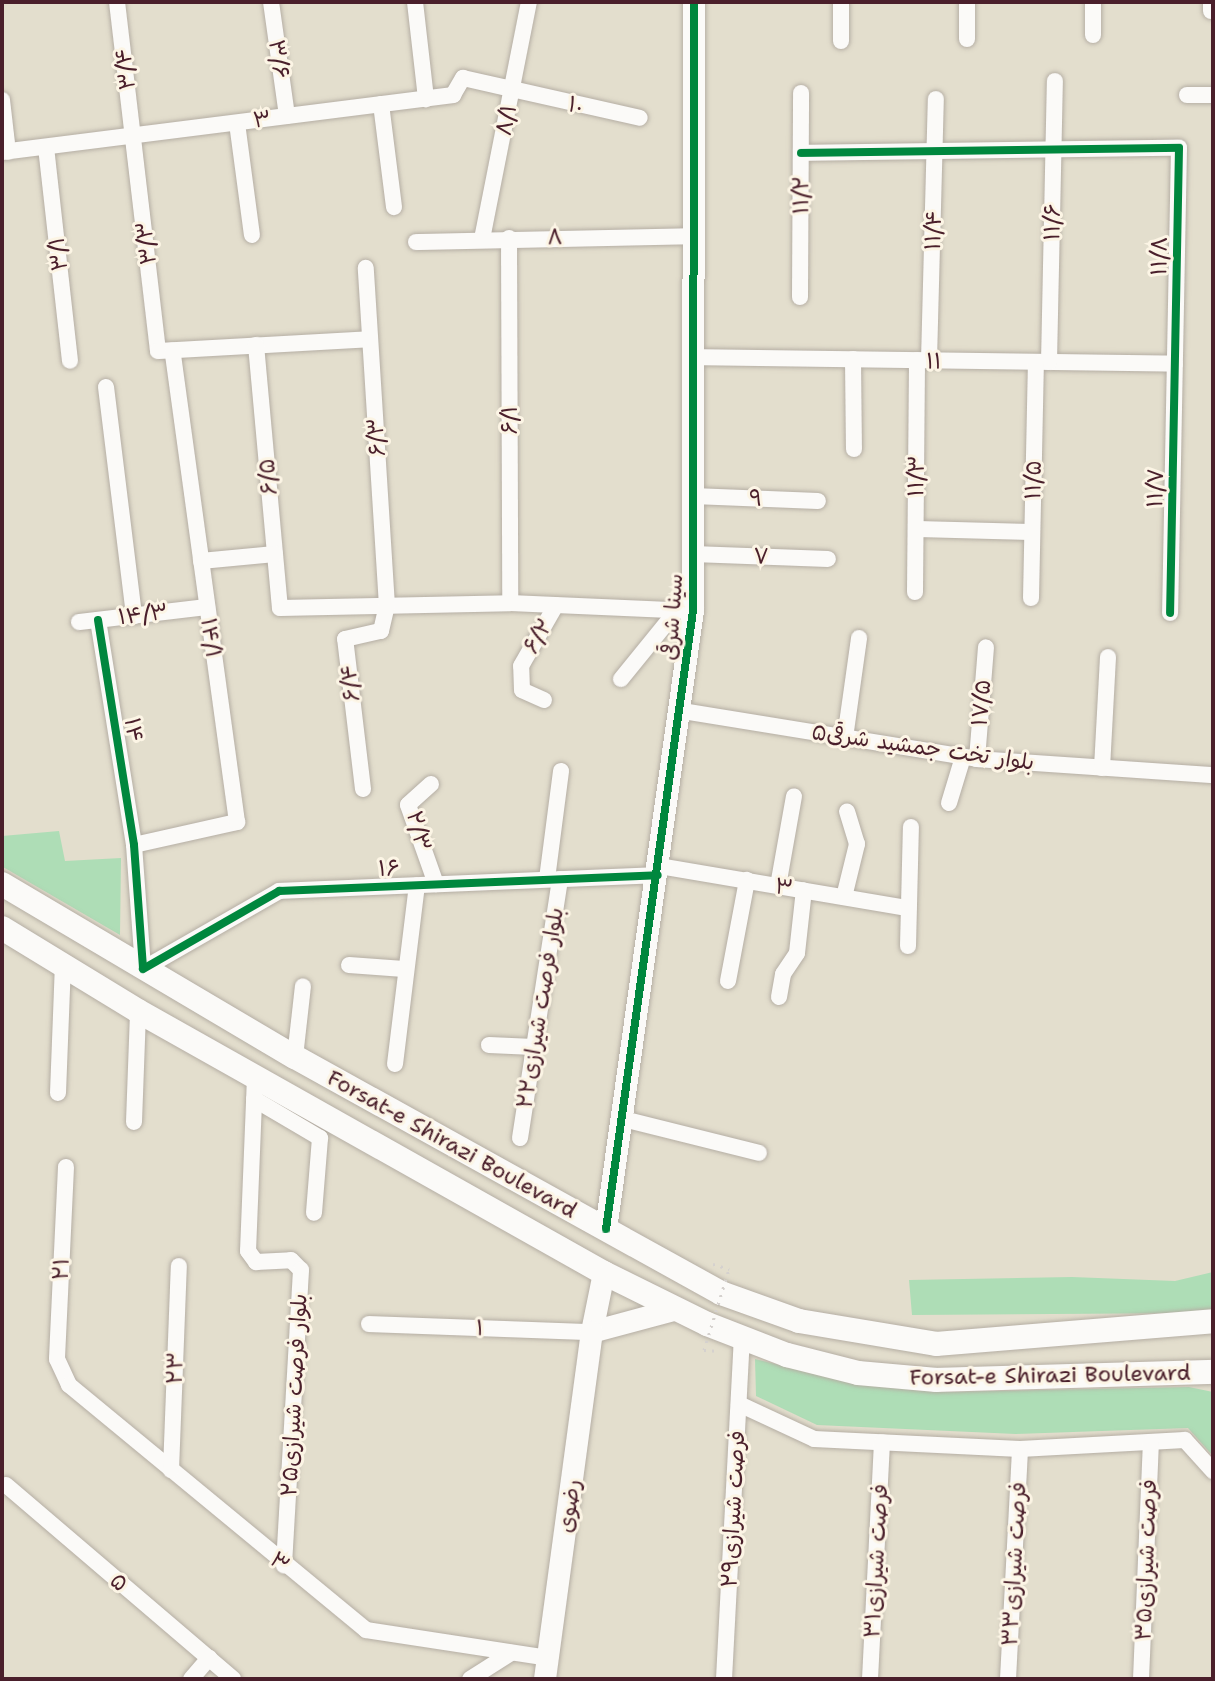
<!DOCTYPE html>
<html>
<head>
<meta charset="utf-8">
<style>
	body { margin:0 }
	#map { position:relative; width:1215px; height:1681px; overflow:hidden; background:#e3decd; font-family:"Shantell Sans","Playpen Sans Arabic",sans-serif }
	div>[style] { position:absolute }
	.green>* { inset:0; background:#aeddb6 }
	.path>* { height:3px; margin-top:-1.5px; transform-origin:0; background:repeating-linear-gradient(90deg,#d5d1ce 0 2px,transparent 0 8px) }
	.roads { filter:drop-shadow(0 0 2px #b5aea4) drop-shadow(0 0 2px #b5aea4) }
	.street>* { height:16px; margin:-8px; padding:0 8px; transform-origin:8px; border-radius:8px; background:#fbfaf8 }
	.secondary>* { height:22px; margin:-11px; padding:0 11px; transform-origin:11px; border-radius:11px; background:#fbfaf8 }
	.primary>* { height:24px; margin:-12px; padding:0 12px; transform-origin:12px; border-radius:12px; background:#fbfaf8 }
	.path-bridge>* { height:3px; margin-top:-1.5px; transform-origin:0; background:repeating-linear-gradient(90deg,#d5d1ce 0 2px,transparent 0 8px) }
	.cycleway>* { height:8px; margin:-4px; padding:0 4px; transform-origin:4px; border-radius:4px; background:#00873e }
	span { translate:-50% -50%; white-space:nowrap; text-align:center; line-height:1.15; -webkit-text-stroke:6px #fcf5e5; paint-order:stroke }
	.street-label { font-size:22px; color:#4a1f2b }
	.frame { position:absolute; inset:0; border:4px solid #4a1f2b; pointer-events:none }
</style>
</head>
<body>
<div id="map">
	<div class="green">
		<i style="clip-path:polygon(59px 831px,65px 861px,121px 858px,120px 935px,3px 867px,2px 836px)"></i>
		<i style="clip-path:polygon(1213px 1272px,1213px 1310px,1200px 1313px,912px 1315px,909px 1280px,1072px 1277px,1175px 1281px)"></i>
		<i style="clip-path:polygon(755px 1359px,857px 1384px,937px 1392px,1189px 1387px,1213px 1392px,1213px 1456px,1188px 1428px,1016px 1434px,817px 1425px,756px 1396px)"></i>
	</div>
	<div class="path">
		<i style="left:713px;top:1264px;width:17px;rotate:17deg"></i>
		<i style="left:704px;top:1350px;width:16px;rotate:4deg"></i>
	</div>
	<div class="roads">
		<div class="street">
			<i style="left:117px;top:2px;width:351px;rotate:83.3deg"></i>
			<i style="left:158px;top:351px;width:212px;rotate:-3.2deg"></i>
			<i style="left:271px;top:2px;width:115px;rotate:82deg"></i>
			<i style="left:415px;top:2px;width:98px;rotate:83.5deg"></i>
			<i style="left:841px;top:2px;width:39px;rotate:90deg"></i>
			<i style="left:967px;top:2px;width:37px;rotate:90deg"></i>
			<i style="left:1093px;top:2px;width:33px;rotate:90deg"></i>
			<i style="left:1211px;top:2px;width:9px;rotate:90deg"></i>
			<i style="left:1187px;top:95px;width:26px"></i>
			<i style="left:2px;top:100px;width:52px;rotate:83.4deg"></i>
			<i style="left:381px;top:104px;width:104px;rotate:82.8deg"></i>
			<i style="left:237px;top:123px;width:113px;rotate:82.4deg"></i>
			<i style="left:46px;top:147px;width:215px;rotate:83.6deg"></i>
			<i style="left:2px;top:152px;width:455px;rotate:-7.2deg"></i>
			<i style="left:453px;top:95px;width:20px;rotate:-60deg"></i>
			<i style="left:463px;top:78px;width:181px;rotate:12.7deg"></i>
			<i style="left:801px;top:153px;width:378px;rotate:-0.8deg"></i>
			<i style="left:1179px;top:148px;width:465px;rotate:91.1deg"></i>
			<i style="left:509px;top:238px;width:365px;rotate:89.8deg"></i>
			<i style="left:482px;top:239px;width:242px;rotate:-78.8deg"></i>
			<i style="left:416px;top:242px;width:278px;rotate:-1.2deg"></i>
			<i style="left:800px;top:297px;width:204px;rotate:-89.7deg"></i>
			<i style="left:256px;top:345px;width:264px;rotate:84.8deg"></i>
			<i style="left:280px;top:608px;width:230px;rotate:-1.2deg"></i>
			<i style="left:510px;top:603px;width:183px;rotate:2.5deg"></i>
			<i style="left:693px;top:357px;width:482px;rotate:0.8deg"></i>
			<i style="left:853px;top:359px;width:90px;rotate:89.4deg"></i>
			<i style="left:929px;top:360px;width:261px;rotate:-88.5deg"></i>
			<i style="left:1049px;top:362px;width:281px;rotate:-88.8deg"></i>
			<i style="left:106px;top:387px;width:231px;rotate:83deg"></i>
			<i style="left:693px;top:496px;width:125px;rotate:2.3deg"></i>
			<i style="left:916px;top:529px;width:116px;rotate:1.5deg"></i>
			<i style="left:693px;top:554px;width:135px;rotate:2.1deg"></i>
			<i style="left:201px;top:561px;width:74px;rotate:-5.4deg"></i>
			<i style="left:915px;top:592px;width:232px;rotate:-89.5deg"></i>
			<i style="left:1031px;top:598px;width:236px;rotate:-88.8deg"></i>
			<i style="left:98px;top:620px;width:228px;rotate:80.9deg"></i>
			<i style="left:134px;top:845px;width:124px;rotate:85.8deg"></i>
			<i style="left:143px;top:969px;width:157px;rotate:-29.8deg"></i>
			<i style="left:279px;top:891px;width:379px;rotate:-2.4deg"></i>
			<i style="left:79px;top:622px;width:129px;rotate:-6.7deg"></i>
			<i style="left:621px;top:679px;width:89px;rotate:-50.9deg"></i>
			<i style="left:544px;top:700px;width:24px;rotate:-156deg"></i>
			<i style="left:522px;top:690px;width:24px;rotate:-92deg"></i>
			<i style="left:521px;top:666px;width:70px;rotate:-60.2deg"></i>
			<i style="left:682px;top:711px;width:299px;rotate:9.2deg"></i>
			<i style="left:977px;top:759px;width:237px;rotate:3.9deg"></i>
			<i style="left:845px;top:738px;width:101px;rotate:-82deg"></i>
			<i style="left:977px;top:759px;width:112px;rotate:-85.4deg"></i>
			<i style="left:1102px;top:768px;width:111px;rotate:-86.9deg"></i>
			<i style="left:431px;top:784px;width:31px;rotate:138deg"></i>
			<i style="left:408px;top:805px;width:84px;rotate:70.5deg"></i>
			<i style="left:363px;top:789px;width:151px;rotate:-96.8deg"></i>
			<i style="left:345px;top:639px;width:37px;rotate:-13deg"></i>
			<i style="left:381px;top:631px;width:26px;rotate:-77deg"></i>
			<i style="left:387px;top:606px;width:339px;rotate:-93.6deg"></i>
			<i style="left:949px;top:803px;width:48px;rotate:-73.1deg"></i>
			<i style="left:134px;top:845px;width:106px;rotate:-12.6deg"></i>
			<i style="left:237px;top:822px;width:476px;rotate:-97.8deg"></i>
			<i style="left:659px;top:866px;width:253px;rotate:9.6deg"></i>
			<i style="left:547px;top:879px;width:109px;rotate:-82.6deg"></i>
			<i style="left:778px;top:886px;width:91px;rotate:-79.9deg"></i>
			<i style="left:844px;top:897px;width:55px;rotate:-76.2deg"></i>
			<i style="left:857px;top:844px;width:34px;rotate:-107deg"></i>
			<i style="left:908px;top:946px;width:119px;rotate:-88.6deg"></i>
			<i style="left:349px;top:965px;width:55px;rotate:4.2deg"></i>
			<i style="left:728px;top:981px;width:103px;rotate:-79.3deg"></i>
			<i style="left:779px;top:997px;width:23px;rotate:-80deg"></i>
			<i style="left:783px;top:974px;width:25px;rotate:-56deg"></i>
			<i style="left:797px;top:953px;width:63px;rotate:-83.7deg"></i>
			<i style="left:489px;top:1045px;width:45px;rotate:2.5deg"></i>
			<i style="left:295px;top:1057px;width:71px;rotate:-83.6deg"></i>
			<i style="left:395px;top:1064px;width:180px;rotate:-83deg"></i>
			<i style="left:255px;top:1077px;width:174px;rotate:92.3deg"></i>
			<i style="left:248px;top:1251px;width:14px;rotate:54deg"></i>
			<i style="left:256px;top:1262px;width:35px;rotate:-3deg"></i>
			<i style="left:291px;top:1260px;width:14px;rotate:45deg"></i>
			<i style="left:301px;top:1270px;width:296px;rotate:93.3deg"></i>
			<i style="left:58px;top:1093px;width:128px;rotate:-87.8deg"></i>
			<i style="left:254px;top:1099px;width:77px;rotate:30.6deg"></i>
			<i style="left:320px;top:1138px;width:75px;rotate:94.6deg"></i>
			<i style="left:623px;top:1119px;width:140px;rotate:14deg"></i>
			<i style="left:134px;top:1122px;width:111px;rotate:-87.9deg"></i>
			<i style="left:520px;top:1138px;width:262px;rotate:-81.2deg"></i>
			<i style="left:66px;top:1167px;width:192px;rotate:92.7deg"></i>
			<i style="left:57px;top:1359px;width:29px;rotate:65deg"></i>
			<i style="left:69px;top:1385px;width:385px;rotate:39.5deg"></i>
			<i style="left:366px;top:1630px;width:184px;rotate:8.7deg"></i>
			<i style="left:369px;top:1324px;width:223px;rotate:2.1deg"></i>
			<i style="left:739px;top:1404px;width:83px;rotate:25deg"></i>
			<i style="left:814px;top:1439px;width:206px;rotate:2.8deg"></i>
			<i style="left:1020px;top:1449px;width:165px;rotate:-3.1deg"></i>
			<i style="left:1185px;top:1440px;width:42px;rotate:47.9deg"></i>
			<i style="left:171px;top:1470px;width:204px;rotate:-87.8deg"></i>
			<i style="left:6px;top:1485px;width:299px;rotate:40.5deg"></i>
			<i style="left:191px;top:1679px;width:28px;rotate:-49deg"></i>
			<i style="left:470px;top:1679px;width:49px;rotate:-32.4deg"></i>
			<i style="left:724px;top:1679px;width:341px;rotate:-87deg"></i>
			<i style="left:870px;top:1679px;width:237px;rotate:-87.1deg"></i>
			<i style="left:1008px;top:1679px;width:230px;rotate:-87deg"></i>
			<i style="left:1141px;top:1679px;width:237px;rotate:-87.6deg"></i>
		</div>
		<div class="secondary">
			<i style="left:606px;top:1229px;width:624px;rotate:-81.99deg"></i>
			<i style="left:693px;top:611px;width:609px;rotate:-89.91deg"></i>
			<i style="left:604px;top:1273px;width:60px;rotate:101.5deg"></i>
			<i style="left:592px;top:1332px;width:88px;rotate:-15.1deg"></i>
			<i style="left:545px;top:1679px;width:350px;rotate:-82.3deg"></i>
		</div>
		<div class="primary">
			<i style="left:2px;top:884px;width:340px;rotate:30.6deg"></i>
			<i style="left:295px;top:1057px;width:487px;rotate:29deg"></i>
			<i style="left:721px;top:1293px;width:83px;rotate:19.7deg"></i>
			<i style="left:799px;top:1321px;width:139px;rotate:9.5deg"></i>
			<i style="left:936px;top:1344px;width:278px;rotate:-4.7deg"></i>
			<i style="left:2px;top:928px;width:159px;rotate:31.4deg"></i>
			<i style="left:138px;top:1011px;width:535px;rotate:29.35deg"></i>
			<i style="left:604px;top:1273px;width:115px;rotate:26.3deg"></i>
			<i style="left:707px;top:1324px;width:86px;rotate:21.2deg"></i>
			<i style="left:787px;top:1355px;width:73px;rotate:14.2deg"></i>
			<i style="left:858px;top:1373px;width:79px;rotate:5.1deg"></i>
			<i style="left:937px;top:1380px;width:276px;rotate:-1.7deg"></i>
		</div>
	</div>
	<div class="path-bridge">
		<i style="left:704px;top:1350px;width:85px;rotate:-72.8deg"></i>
	</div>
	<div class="cycleway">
		<i style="left:801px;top:153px;width:378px;rotate:-0.8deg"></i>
		<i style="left:1179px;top:148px;width:465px;rotate:91.1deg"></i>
		<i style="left:98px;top:620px;width:228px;rotate:80.9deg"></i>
		<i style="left:134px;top:845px;width:124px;rotate:85.8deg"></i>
		<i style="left:143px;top:969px;width:157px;rotate:-29.8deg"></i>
		<i style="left:279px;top:891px;width:379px;rotate:-2.4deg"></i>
		<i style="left:606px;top:1229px;width:624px;rotate:-81.99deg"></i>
		<i style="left:693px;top:611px;width:609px;rotate:-89.91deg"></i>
	</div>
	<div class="street-label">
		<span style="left:279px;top:59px;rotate:82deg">۳/۶</span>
		<span style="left:125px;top:69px;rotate:-97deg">۳/۴</span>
		<span style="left:576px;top:105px;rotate:12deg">۱۰</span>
		<span style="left:262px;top:119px;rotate:-7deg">۳</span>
		<span style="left:506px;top:120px;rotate:-79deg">۸/۱</span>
		<span style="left:801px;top:195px;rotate:-90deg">۱۱/۲</span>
		<span style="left:1052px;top:222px;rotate:-89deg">۱۱/۶</span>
		<span style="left:933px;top:230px;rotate:-88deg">۱۱/۴</span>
		<span style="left:555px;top:237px;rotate:-1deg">۸</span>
		<span style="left:146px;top:243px;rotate:-97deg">۳/۳</span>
		<span style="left:58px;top:254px;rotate:-97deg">۳/۱</span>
		<span style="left:1159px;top:256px;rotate:-89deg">۱۱/۸</span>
		<span style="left:934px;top:361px;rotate:1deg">۱۱</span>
		<span style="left:510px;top:420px;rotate:-90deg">۶/۱</span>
		<span style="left:376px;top:437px;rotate:-94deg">۶/۳</span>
		<span style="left:916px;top:476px;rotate:-89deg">۱۱/۳</span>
		<span style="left:268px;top:477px;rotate:-95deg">۶/۵</span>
		<span style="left:1033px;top:480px;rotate:-89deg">۱۱/۵</span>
		<span style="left:1155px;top:488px;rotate:-89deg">۱۱/۷</span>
		<span style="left:756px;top:498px;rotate:2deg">۹</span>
		<span style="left:761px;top:556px;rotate:2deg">۷</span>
		<span style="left:143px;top:614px;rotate:-7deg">۱۴/۳</span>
		<span style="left:672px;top:617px;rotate:-86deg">سینا شرقی</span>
		<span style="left:538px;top:636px;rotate:-60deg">۶/۲</span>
		<span style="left:211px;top:638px;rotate:82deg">۱۴/۱</span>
		<span style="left:350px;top:683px;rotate:-97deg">۶/۴</span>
		<span style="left:981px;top:703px;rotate:-85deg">۱۷/۵</span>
		<span style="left:134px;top:730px;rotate:81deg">۱۴</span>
		<span style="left:923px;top:747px;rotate:8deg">بلوار تخت جمشید شرقی۵</span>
		<span style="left:419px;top:831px;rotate:75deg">۲/۳</span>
		<span style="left:389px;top:868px;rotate:-2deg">۱۶</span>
		<span style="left:784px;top:887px;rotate:9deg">۳</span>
		<span style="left:540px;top:1008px;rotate:-81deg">بلوار فرصت شیرازی۲۲</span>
		<span style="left:452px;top:1144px;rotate:29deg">Forsat-e Shirazi Boulevard</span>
		<span style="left:61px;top:1269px;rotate:-87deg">۲۱</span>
		<span style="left:480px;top:1328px;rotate:2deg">۱</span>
		<span style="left:175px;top:1368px;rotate:-88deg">۲۳</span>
		<span style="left:1050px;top:1375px;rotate:-1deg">Forsat-e Shirazi Boulevard</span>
		<span style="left:294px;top:1395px;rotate:-87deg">بلوار فرصت شیرازی۲۵</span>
		<span style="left:569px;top:1506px;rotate:-82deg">رضوی</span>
		<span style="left:733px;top:1509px;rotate:-87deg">فرصت شیرازی۲۹</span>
		<span style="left:1146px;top:1560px;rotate:-88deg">فرصت شیرازی۳۵</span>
		<span style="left:876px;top:1561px;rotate:-87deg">فرصت شیرازی۳۱</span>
		<span style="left:280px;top:1562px;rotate:39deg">۳</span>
		<span style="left:1014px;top:1564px;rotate:-87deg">فرصت شیرازی۳۳</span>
		<span style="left:119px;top:1582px;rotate:40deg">۵</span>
	</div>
	<div class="frame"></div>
</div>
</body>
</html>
